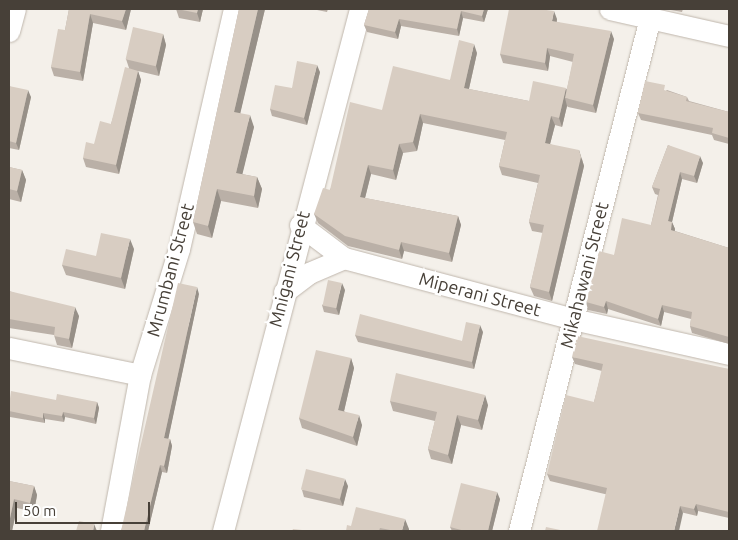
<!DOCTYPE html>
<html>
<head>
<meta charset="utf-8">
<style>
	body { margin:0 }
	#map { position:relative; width:738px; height:540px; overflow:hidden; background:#f4f0ea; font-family:Ubuntu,sans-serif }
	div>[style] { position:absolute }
	.roads { filter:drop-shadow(0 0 1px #bfb6ac) drop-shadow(0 0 1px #bfb6ac) }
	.street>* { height:21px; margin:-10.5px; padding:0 10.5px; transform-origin:10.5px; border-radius:10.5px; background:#fff }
	.wall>* { inset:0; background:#bab0a7 }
	.shaded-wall>* { inset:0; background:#979088 }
	.building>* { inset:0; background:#d8cdc2; transform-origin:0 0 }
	span { translate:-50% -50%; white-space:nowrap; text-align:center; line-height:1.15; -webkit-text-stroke:5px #fff; paint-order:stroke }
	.street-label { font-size:18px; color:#474038 }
	.frame { position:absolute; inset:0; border:10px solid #474038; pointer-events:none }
	.scale { position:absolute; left:15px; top:502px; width:135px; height:22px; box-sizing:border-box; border:2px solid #474038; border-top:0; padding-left:6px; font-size:15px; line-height:18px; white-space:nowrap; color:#474038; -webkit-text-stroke:4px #fff; paint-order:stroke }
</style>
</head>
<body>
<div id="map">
	<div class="roads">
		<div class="street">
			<i style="left:610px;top:9px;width:122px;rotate:12.8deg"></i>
			<i style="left:9px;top:31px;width:23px;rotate:-75deg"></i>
			<i style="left:300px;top:225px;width:55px;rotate:36.9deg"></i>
			<i style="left:344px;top:258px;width:237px;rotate:14.9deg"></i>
			<i style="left:573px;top:319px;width:160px;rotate:12.6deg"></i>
			<i style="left:284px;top:292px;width:31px;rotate:-37deg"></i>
			<i style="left:309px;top:273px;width:38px;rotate:-23deg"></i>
			<i style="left:9px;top:348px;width:134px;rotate:11.6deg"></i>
			<i style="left:111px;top:531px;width:159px;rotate:-79.5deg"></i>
			<i style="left:140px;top:375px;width:132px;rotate:-72.8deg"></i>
			<i style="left:179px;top:249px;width:246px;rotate:-77.1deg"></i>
			<i style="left:223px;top:531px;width:540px;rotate:-75.29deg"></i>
			<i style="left:519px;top:531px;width:529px;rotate:-75.68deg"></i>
		</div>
	</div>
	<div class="wall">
		<i style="clip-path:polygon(69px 9px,131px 9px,126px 30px,93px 23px,83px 81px,54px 76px,51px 67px,65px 30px)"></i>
		<i style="clip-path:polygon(176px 9px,203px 9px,200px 22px,179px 18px)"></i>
		<i style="clip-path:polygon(239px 9px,265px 9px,240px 113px,254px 127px,242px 174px,257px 177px,262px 189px,258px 208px,221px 201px,212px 238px,197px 234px,193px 222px)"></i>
		<i style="clip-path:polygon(312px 9px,328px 9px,327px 12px)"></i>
		<i style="clip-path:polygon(369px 9px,488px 9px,484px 22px,463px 18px,459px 36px,401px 26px,398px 39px,367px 32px,364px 25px)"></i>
		<i style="clip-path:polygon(665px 9px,683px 9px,682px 12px)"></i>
		<i style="clip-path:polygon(557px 19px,557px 22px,614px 39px,596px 113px,568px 107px,567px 106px,562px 127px,555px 125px,550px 144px,582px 159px,584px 166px,552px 301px,534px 296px,530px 287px,543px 233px,532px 231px,529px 222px,538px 183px,502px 175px,499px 166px,505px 140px,423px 123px,417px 151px,403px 153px,396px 180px,371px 174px,365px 198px,458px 216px,461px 225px,452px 262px,404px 251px,402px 259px,348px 246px,318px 223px,314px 214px,382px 110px,450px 80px,477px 53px,469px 89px,529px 101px,567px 89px,573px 62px,550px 56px,548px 71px,503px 63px,500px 54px)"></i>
		<i style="clip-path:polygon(163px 34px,166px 45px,159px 76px,138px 71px,141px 80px,119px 174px,86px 167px,83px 158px,111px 124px,129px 68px,126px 59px)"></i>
		<i style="clip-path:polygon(320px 72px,307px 125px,272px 116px,270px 109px,292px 88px)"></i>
		<i style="clip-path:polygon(9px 86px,31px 97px,19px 150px,9px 148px)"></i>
		<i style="clip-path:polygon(667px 90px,687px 97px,689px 101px,729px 112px,729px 144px,714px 140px,712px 135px,641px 120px,638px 113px)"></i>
		<i style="clip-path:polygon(668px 145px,703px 163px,697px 183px,682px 179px,672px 222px,675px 229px,675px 231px,729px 248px,729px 344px,692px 333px,690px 326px,691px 319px,664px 312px,661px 326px,608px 309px,607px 314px,588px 310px,586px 302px,614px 255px,651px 225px,658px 195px,655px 194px,652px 187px)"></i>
		<i style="clip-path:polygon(9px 167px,22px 170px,26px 180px,21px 202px,9px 199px)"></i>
		<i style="clip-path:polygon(134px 249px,125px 289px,66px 275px,62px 265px,96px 256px)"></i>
		<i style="clip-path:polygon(345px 290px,339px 315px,324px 312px,322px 305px)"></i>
		<i style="clip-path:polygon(9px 291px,79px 316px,72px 348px,57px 345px,54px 335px,9px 328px)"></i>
		<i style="clip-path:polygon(199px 294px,168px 439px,170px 439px,172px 446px,167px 473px,162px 472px,148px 531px,121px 531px)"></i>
		<i style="clip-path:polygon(483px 332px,474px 369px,358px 342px,355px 335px,462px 341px)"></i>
		<i style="clip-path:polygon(572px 357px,729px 369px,729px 518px,698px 511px,697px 516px,550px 481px,547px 474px,594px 402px,602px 371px,575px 364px)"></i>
		<i style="clip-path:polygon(351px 358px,354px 368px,344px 411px,362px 425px,357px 446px,302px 428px,299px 418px)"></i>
		<i style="clip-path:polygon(56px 400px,97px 402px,99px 408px,96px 424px,65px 417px,64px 422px,45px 419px,45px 423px,10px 417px,9px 413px,9px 406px)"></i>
		<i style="clip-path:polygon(390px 401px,488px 405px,482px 430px,461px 425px,452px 464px,431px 459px,428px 449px,435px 421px,393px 411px)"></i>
		<i style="clip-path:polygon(9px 481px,34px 486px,37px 495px,34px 512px,17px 508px,12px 531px,9px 531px)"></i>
		<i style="clip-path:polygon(348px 486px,343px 506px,304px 497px,302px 490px)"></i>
		<i style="clip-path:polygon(500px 499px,492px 531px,452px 531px,450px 527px)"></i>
		<i style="clip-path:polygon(351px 526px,409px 529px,409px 531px,346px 531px)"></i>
	</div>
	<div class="shaded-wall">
		<i style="clip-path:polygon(126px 9px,131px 9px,126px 30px,122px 21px)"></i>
		<i style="clip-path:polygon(198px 9px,203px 9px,200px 22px,197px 13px)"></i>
		<i style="clip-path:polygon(258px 9px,265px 9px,238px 123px,234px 112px)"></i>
		<i style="clip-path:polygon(484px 9px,488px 9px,484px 22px,482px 16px)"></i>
		<i style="clip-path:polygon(461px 11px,463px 18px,459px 36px,457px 29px)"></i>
		<i style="clip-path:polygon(554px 11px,557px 19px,555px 29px,552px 21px)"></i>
		<i style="clip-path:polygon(90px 14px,93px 23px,83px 81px,80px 72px)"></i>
		<i style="clip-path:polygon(399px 19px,401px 26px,398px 39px,395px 32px)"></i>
		<i style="clip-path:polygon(611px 31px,614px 39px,596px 113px,593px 105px)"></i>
		<i style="clip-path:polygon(163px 34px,166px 45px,159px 76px,156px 66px)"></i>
		<i style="clip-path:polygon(474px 44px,477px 53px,467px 97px,464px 88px)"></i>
		<i style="clip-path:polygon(547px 48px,550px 56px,548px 71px,545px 63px)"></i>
		<i style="clip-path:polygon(317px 65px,320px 72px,307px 125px,304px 118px)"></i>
		<i style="clip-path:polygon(138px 71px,141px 80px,119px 174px,116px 165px)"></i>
		<i style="clip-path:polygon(566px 88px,569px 99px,565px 98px,567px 106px,562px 127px,559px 118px)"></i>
		<i style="clip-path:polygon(28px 90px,31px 97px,19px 150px,16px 143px)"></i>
		<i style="clip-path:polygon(420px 114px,423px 123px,417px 151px,413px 142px)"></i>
		<i style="clip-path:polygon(250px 115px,254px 127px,240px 184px,236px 173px)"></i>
		<i style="clip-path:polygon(551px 116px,555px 125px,548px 152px,545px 143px)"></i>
		<i style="clip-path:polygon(399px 144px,403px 153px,396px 180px,393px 170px)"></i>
		<i style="clip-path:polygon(579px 150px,584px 166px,552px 301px,549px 292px)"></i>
		<i style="clip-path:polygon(700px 156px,703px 163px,697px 183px,694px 176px)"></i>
		<i style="clip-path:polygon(368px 165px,371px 174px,363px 206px,360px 197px)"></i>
		<i style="clip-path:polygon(22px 170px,26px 180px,21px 202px,17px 191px)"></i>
		<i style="clip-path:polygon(680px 172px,682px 179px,672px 222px,675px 229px,673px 237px,668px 221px)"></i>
		<i style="clip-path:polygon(257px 177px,262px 189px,258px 208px,254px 196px)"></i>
		<i style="clip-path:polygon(217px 189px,221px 201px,212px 238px,208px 226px)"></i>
		<i style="clip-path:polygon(458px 216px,461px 225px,452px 262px,449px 253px)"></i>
		<i style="clip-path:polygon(130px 239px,134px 249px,125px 289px,121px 278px)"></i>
		<i style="clip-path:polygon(401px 242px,404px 251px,402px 259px,399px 250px)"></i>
		<i style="clip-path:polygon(342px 283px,345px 290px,339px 315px,336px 308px)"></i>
		<i style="clip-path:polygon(197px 287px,199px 294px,167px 445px,164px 438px)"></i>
		<i style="clip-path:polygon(606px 301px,608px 309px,607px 314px,604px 307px)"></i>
		<i style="clip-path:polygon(662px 305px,664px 312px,661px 326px,658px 319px)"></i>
		<i style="clip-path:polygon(75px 307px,79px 316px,72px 348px,69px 339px)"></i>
		<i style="clip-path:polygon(480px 325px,483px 332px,474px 369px,472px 362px)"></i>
		<i style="clip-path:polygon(351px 358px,354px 368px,342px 420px,338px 410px)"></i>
		<i style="clip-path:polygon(485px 395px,488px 405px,482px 430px,478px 420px)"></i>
		<i style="clip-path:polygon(97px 402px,99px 408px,96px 424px,94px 418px)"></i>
		<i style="clip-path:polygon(63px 412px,65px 417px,64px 422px,62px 416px)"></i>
		<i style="clip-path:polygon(43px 413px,45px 419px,45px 423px,43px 418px)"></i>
		<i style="clip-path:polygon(359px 415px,362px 425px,357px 446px,353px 437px)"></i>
		<i style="clip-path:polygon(457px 415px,461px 425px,452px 464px,448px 455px)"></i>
		<i style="clip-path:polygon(170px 439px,172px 446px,167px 473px,164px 466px)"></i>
		<i style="clip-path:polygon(160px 465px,162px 472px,148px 531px,144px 531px)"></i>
		<i style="clip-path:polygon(345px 479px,348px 486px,343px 506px,340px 499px)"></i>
		<i style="clip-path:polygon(34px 486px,37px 495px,34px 512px,30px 503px)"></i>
		<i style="clip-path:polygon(497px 492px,500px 499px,492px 531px,488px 531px)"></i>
		<i style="clip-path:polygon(14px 499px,17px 508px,12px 531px,9px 531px,9px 523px)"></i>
		<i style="clip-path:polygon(696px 504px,698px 511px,697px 516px,694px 509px)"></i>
		<i style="clip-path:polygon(680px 506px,683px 513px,679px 531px,674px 531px)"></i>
		<i style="clip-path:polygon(405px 519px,409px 529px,409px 531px,402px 531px)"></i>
		<i style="clip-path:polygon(94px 524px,97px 531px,93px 531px)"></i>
	</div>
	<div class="building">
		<i style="clip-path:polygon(69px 9px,126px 9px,122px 21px,90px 14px,80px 72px,51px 67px,58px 29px,65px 30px)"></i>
		<i style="clip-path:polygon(177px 9px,198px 9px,197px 13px)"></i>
		<i style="clip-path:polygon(239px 9px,258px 9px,234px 112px,250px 115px,236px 173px,257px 177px,254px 196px,217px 189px,208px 226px,193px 222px)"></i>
		<i style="clip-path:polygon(369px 9px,484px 9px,482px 16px,461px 11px,457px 29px,399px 19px,395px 32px,364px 25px)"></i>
		<i style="clip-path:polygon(509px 9px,539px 9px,554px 11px,552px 21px,611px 31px,593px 105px,565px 98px,574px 54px,547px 48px,545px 63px,500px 54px)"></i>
		<i style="left:133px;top:27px;width:31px;height:33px;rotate:13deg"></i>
		<i style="clip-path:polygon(459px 40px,474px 44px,464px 88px,529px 101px,533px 81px,566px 88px,559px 118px,551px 116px,545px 143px,579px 150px,581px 157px,549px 292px,530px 287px,544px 225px,529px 222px,540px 175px,499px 166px,507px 132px,420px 114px,413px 142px,399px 144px,393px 170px,368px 165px,360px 197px,458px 216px,449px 253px,401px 242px,399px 250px,345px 236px,314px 214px,323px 188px,330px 190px,350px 102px,382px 110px,393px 66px,450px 80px)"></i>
		<i style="clip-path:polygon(297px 61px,317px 65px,304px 118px,270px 109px,275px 85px,292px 88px)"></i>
		<i style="clip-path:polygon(125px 67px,138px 71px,116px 165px,83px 158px,86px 142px,94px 144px,100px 121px,111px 124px)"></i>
		<i style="clip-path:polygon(645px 81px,665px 85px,664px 90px,687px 97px,686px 101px,729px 112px,729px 138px,712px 133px,713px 128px,638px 113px)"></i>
		<i style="clip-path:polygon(9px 86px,28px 90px,16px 143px,9px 141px)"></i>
		<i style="clip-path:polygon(668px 145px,700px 156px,694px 176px,680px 172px,668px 221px,672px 222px,671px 230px,729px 248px,729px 337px,690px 326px,692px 312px,662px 305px,658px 319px,606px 301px,604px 307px,586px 302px,599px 251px,614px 255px,622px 218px,651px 225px,660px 189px,652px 187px)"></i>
		<i style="clip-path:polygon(9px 167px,22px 170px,17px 191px,9px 189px)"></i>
		<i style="clip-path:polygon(101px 233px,130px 239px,121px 278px,62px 265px,66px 249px,96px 256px)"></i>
		<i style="left:328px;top:280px;width:14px;height:26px;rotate:12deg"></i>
		<i style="clip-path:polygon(178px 283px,197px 287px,164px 438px,170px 439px,164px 466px,160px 465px,144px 531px,121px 531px)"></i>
		<i style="clip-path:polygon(9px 291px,75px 307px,69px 339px,54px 336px,55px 327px,9px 319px)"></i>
		<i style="clip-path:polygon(360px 314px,462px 341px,466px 322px,480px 325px,472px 362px,355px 335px)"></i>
		<i style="clip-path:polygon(577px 336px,729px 369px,729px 512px,696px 504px,694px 509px,680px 506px,674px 531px,597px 531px,607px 488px,547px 474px,566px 395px,594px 402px,603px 364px,572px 357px)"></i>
		<i style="clip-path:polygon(316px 350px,351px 358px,338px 410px,359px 415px,353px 437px,299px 418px)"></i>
		<i style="clip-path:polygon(396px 373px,485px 395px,478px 420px,457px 415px,448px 455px,428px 449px,437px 412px,390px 401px)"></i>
		<i style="clip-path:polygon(11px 391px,56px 400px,57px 394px,97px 402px,94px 418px,63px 412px,62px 416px,43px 413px,43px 418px,9px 411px,9px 406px)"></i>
		<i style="left:306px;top:469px;width:40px;height:21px;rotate:14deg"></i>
		<i style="clip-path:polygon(9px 481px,34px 486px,30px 503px,14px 499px,9px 523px)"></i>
		<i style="clip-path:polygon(461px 483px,497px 492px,488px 531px,465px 531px,450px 527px)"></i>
		<i style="clip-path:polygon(356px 507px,405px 519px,402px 531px,395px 531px,380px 528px,379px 531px,346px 531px,347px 525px,351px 526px)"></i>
		<i style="clip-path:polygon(79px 521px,94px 524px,93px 531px,76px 531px)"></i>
		<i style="clip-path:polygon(546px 527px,565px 531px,545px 531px)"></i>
		<i style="clip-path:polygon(293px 529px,311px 531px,292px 531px)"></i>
	</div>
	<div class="street-label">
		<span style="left:289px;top:269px;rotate:-76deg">Mnigani Street</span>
		<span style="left:170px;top:270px;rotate:-75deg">Mrumbani Street</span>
		<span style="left:584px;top:275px;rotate:-76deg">Mikahawani Street</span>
		<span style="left:480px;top:294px;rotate:15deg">Miperani Street</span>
	</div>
	<div class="frame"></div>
	<div class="scale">50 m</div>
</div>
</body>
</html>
